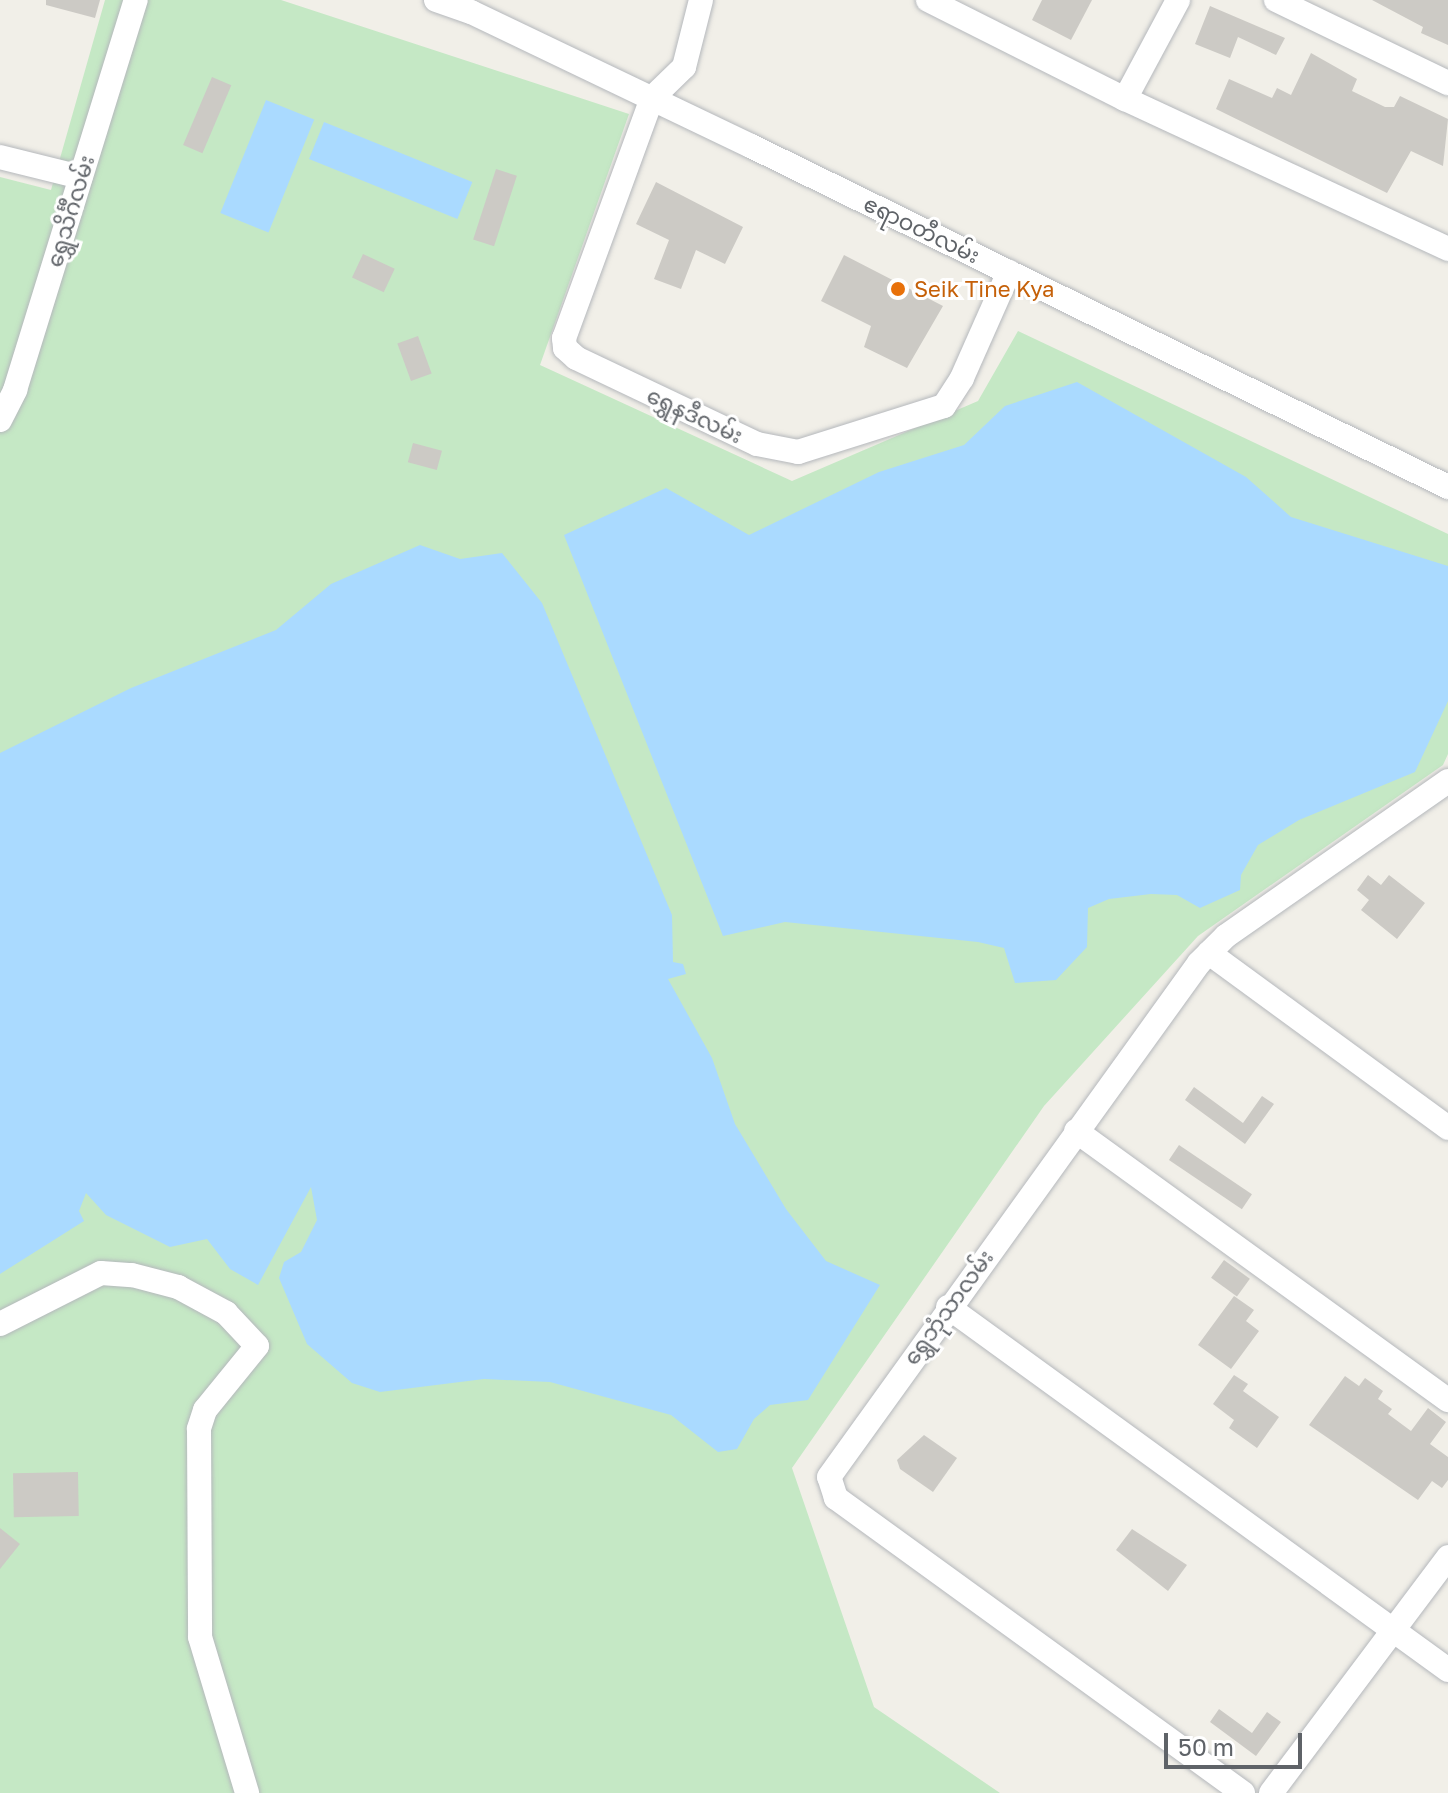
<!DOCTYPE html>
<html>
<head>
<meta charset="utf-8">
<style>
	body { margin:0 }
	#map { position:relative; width:1448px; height:1793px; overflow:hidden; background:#f1efe8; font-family:"Golos Text","Noto Sans Myanmar",sans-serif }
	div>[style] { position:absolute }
	.green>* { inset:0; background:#c5e8c5 }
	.water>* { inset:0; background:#aadaff; transform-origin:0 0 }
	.building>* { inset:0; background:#cccac5; transform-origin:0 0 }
	.roads { filter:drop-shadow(0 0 2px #b5b8bc) drop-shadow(0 0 2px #b5b8bc) }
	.minor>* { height:24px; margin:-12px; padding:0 12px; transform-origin:12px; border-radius:12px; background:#fff }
	.dots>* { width:22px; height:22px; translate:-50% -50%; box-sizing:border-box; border:4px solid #fff; border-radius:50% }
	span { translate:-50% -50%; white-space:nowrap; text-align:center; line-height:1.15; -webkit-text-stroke:6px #fff; paint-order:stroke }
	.street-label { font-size:22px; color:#5f6368 }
	.food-label { font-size:22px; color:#c56008 }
	.left { translate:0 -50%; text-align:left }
	.scale { position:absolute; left:1164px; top:1733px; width:138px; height:36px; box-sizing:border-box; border:4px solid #5f6368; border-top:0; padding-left:10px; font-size:24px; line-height:28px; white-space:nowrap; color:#5f6368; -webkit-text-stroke:6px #fff; paint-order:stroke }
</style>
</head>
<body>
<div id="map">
	<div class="green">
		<i style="clip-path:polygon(105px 0,281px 0,629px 114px,540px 365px,792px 481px,978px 401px,1018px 331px,1448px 534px,1448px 754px,1443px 765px,1198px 936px,1044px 1106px,792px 1468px,874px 1707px,1000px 1793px,0 1793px,0 177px,51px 190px)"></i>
	</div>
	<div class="water">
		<i style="left:266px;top:100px;width:52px;height:122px;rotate:22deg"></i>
		<i style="left:324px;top:122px;width:160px;height:40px;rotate:22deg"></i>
		<i style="clip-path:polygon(1077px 382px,1246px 477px,1291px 517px,1448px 566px,1448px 701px,1415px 772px,1299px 820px,1258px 845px,1241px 875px,1240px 890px,1200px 908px,1177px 895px,1151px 894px,1109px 899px,1088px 908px,1087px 947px,1056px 980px,1015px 983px,1004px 948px,978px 942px,785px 922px,723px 936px,564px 535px,666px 488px,749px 535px,879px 472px,964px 445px,1005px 406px)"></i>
		<i style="clip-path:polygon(420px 545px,460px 559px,502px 553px,542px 603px,672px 915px,673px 962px,683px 964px,686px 974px,668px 979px,712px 1058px,735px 1124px,786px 1209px,826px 1261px,880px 1285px,808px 1400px,770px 1405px,754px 1419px,737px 1449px,718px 1452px,671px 1415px,550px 1382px,484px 1379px,380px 1392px,352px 1383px,307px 1344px,279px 1278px,284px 1262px,301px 1252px,317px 1220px,311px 1187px,258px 1285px,230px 1269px,207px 1239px,170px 1247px,106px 1215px,86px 1193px,79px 1211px,84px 1221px,0 1274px,0 753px,131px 688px,276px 630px,331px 584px)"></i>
	</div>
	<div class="building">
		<i style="clip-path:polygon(46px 0,100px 0,95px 18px,46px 5px)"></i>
		<i style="clip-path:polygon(1042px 0,1092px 0,1071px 40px,1032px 20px)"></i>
		<i style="clip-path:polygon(1372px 0,1448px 0,1448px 45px,1421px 33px,1423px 27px)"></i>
		<i style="clip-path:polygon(1210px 6px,1285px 38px,1276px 55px,1238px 37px,1230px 58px,1195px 44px)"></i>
		<i style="clip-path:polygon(1311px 53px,1357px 79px,1352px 91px,1385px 107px,1394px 107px,1400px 96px,1448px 119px,1443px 166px,1411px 151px,1387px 193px,1216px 109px,1229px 79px,1272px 98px,1277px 88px,1291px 95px)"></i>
		<i style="left:212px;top:77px;width:21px;height:74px;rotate:23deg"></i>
		<i style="left:496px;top:169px;width:22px;height:74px;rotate:18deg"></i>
		<i style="clip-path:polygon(656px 182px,743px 227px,725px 264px,696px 250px,681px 289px,654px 279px,669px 240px,636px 224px)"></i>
		<i style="left:363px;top:254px;width:35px;height:26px;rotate:25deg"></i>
		<i style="clip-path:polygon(844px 255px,943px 306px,907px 368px,864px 347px,871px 326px,821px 301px)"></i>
		<i style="left:418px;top:336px;width:40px;height:22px;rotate:70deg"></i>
		<i style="left:413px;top:443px;width:30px;height:20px;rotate:15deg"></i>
		<i style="clip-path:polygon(1368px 875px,1381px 885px,1389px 875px,1425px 903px,1397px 939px,1361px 910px,1369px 900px,1357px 890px)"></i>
		<i style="clip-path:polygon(1194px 1087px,1243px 1123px,1262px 1096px,1274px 1104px,1245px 1144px,1185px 1100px)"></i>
		<i style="left:1179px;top:1145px;width:88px;height:18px;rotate:34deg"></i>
		<i style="left:1224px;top:1260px;width:32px;height:22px;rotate:36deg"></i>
		<i style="clip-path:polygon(1234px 1296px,1254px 1310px,1246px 1321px,1259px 1331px,1231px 1369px,1198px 1345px)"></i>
		<i style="clip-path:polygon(1234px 1375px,1248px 1384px,1243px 1391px,1279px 1417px,1257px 1448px,1229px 1428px,1234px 1420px,1213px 1404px)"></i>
		<i style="clip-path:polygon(1345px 1376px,1359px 1386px,1365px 1378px,1383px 1391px,1378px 1399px,1392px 1409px,1388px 1414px,1411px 1431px,1428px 1408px,1446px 1422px,1430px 1444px,1448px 1457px,1448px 1480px,1442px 1488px,1432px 1481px,1418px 1500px,1309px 1425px)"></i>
		<i style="clip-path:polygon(924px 1435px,957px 1458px,933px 1492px,900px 1469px,897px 1460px)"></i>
		<i style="left:78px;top:1472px;width:44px;height:65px;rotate:89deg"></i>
		<i style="clip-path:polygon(0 1528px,20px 1544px,0 1569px)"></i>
		<i style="clip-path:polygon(1132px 1529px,1187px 1565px,1168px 1591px,1116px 1550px)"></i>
		<i style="clip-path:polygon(1219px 1709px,1252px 1733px,1267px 1712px,1281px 1722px,1256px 1756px,1210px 1722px)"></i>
	</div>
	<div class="roads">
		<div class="minor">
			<i style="left:436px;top:0;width:37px;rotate:19deg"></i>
			<i style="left:471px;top:12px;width:310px;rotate:25.6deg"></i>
			<i style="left:751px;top:146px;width:776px;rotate:26.07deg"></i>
			<i style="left:701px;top:0;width:69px;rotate:104.2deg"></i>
			<i style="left:684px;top:67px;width:45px;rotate:135.9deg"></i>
			<i style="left:652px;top:98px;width:256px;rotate:110.1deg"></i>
			<i style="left:564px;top:338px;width:10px;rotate:84deg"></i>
			<i style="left:565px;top:348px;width:15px;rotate:42deg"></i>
			<i style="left:576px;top:358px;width:200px;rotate:25.4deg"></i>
			<i style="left:757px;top:444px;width:42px;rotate:11deg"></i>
			<i style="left:798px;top:452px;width:153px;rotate:-17.5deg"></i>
			<i style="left:944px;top:406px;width:33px;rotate:-57deg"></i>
			<i style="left:962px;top:378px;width:116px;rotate:-66.1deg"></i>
			<i style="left:928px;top:0;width:220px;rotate:26.7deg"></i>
			<i style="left:1125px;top:99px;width:356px;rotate:24.9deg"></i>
			<i style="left:1276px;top:0;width:191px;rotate:25.8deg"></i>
			<i style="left:1125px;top:99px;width:112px;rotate:-61.8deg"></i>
			<i style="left:0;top:157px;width:83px;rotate:13.9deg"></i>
			<i style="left:0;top:420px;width:34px;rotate:-63deg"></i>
			<i style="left:15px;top:390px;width:408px;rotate:-72.8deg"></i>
			<i style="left:1209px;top:953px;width:296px;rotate:36.2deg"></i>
			<i style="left:1076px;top:1131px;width:459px;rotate:35.9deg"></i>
			<i style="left:948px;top:1307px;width:618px;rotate:35.98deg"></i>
			<i style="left:0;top:1324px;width:113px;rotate:-26.8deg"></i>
			<i style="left:101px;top:1273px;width:31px;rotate:4deg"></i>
			<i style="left:132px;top:1275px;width:48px;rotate:14.6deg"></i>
			<i style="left:178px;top:1287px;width:55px;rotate:28.4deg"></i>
			<i style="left:226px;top:1313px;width:45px;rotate:46.8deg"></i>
			<i style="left:257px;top:1346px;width:82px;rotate:129.1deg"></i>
			<i style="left:205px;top:1410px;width:20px;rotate:108deg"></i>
			<i style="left:199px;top:1429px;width:208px;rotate:89.7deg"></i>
			<i style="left:200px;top:1637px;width:163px;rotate:73.2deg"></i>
			<i style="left:1243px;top:1793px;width:503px;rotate:-144.06deg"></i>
			<i style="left:836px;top:1498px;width:22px;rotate:-108deg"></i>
			<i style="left:829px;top:1477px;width:633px;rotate:-54.25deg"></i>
			<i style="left:1199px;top:963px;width:38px;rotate:-45deg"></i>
			<i style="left:1226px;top:936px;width:271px;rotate:-34.9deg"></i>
			<i style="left:1271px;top:1793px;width:295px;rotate:-53.1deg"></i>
		</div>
	</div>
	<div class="dots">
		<i style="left:898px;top:289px;background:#e8710a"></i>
	</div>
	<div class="street-label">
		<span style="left:70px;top:211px;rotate:-73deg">ရွှေသိင်္ဂီလမ်း</span>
		<span style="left:922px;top:229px;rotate:26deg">ဧရာဝတီလမ်း</span>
		<span style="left:695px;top:415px;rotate:25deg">ရွှေနဒီလမ်း</span>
		<span style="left:948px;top:1307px;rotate:-54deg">ရွှေဘုံသာလမ်း</span>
	</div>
	<div class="food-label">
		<span class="left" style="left:914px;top:289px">Seik Tine Kya</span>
	</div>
	<div class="scale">50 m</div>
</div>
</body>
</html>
